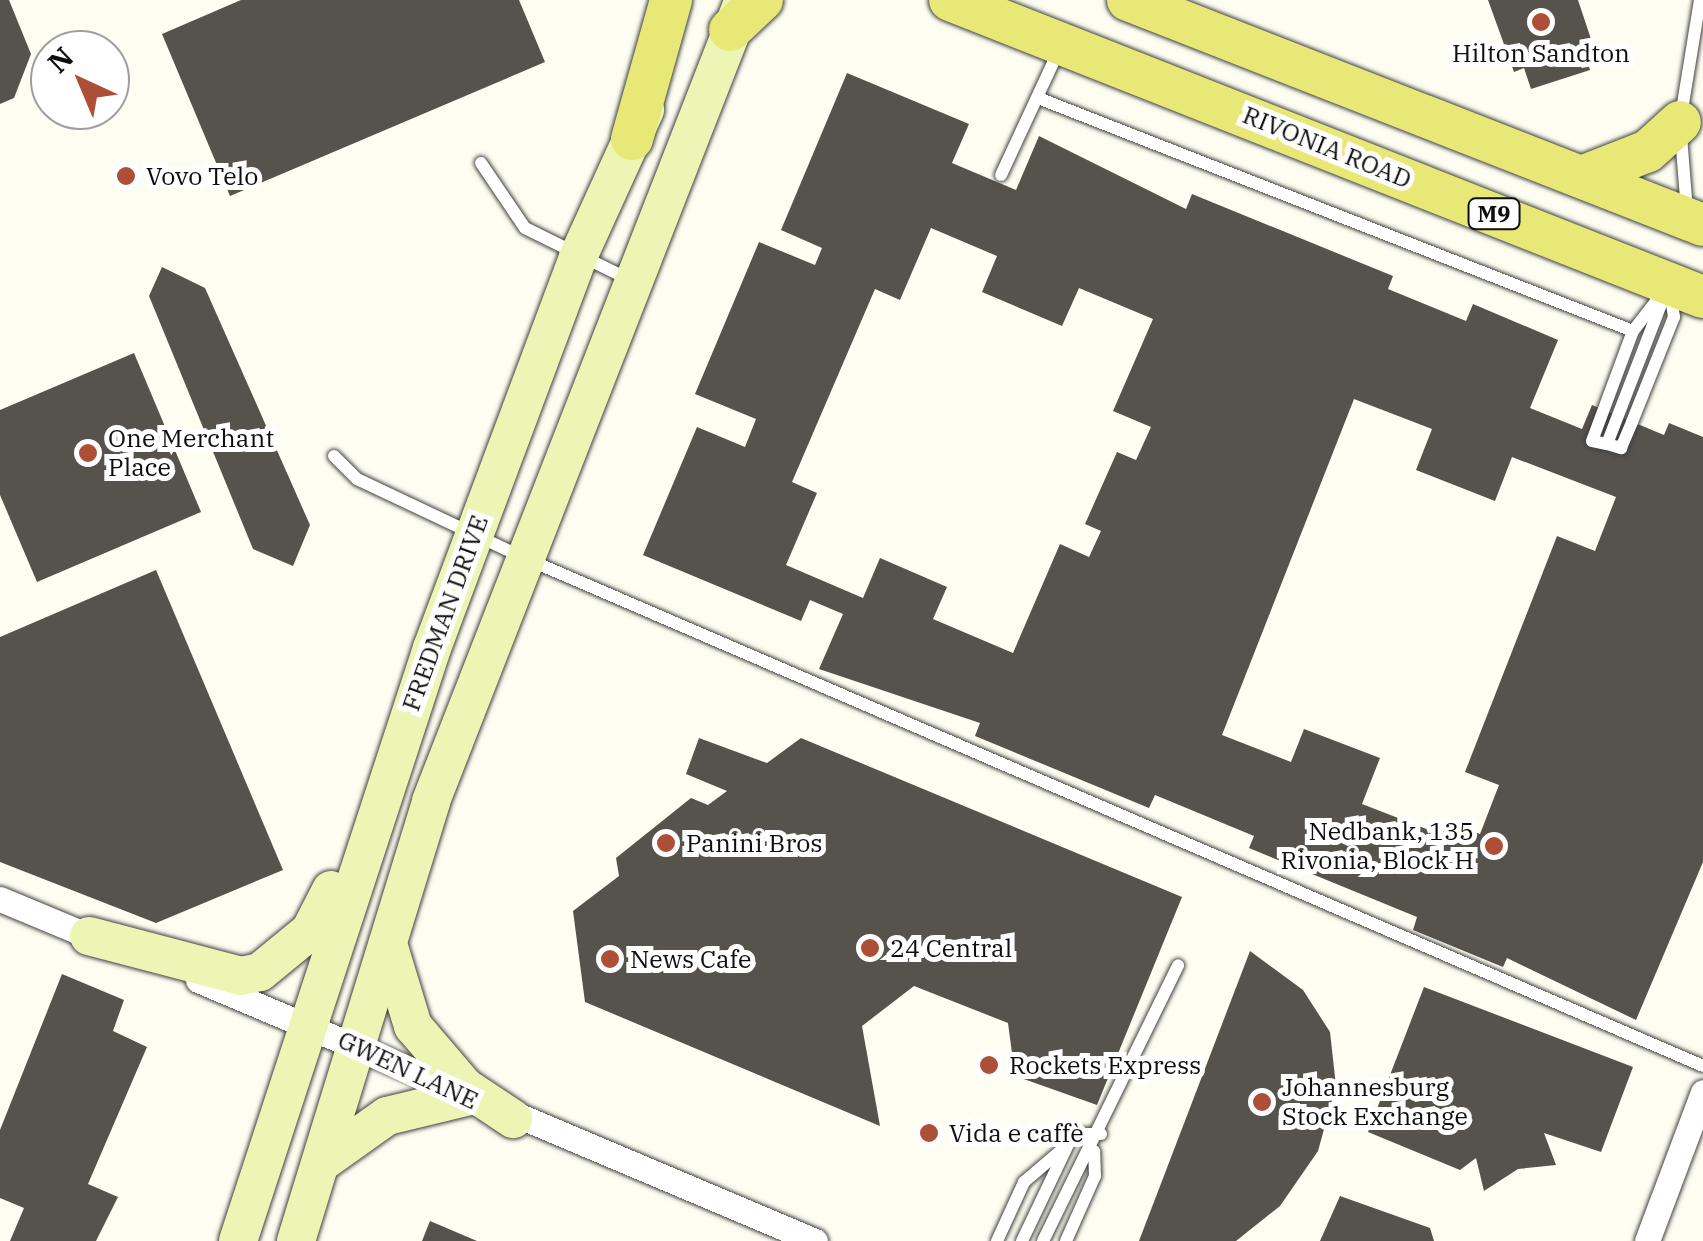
<!DOCTYPE html>
<html>
<head>
<meta charset="utf-8">
<style>
	body { margin:0 }
	#map { position:relative; width:1703px; height:1241px; overflow:hidden; background:#fdfdf1; font-family:"IBM Plex Serif",serif }
	div>[style] { position:absolute }
	.building>* { inset:0; background:#56524c }
	.roads { filter:drop-shadow(0 0 2px #414141) drop-shadow(0 0 2px #414141) }
	.lane>* { height:12px; margin:-6px; padding:0 6px; transform-origin:6px; border-radius:6px; background:#fff }
	.street>* { height:25px; margin:-12.5px; padding:0 12.5px; transform-origin:12.5px; border-radius:12.5px; background:#fff }
	.secondary>* { height:38px; margin:-19px; padding:0 19px; transform-origin:19px; border-radius:19px; background:#ecf5b4 }
	.primary>* { height:42px; margin:-21px; padding:0 21px; transform-origin:21px; border-radius:21px; background:#e8e877 }
	.dots>* { width:28px; height:28px; translate:-50% -50%; box-sizing:border-box; border:5px solid #fff; border-radius:50% }
	span { translate:-50% -50%; white-space:nowrap; text-align:center; line-height:1.15; -webkit-text-stroke:10px #fff; paint-order:stroke }
	.shield-label span { padding:2px 8px; background:#fff; border:2px solid; border-radius:8px; -webkit-text-stroke-width:0 }
	.shield-label { font-size:22px; color:#0e0e0e; font-weight:700 }
	.poi-label { font-size:25px; color:#0e0e0e }
	.left { translate:0 -50%; text-align:left }
	.right { translate:-100% -50%; text-align:right }
	.street-label { font-size:25px; color:#0e0e0e }
	.north { position:absolute; left:30px; top:30px; width:100px; height:100px; box-sizing:border-box; background:#fff; border:2px solid #9f9f9f; border-radius:50%; rotate:316deg; font-size:28px; font-weight:700; line-height:40px; text-align:center; color:#0e0e0e }
	.north::after { content:''; display:block; margin:auto; width:35px; height:45px; background:#ad4e37; clip-path:polygon(50% 0,100% 100%,50% 72%,0 100%) }
</style>
</head>
<body>
<div id="map">
	<div class="building">
		<i style="clip-path:polygon(0 0,9px 0,31px 54px,14px 98px,0 104px)"></i>
		<i style="clip-path:polygon(241px 0,519px 0,545px 62px,230px 196px,162px 34px)"></i>
		<i style="clip-path:polygon(1488px 0,1578px 0,1593px 45px,1583px 49px,1590px 70px,1531px 89px,1524px 68px,1514px 72px)"></i>
		<i style="clip-path:polygon(evenodd,847px 73px,969px 124px,952px 163px,1016px 190px,1039px 136px,1186px 209px,1192px 194px,1393px 276px,1388px 289px,1466px 321px,1473px 304px,1558px 340px,1530px 408px,1582px 429px,1592px 405px,1664px 435px,1669px 423px,1703px 437px,1703px 862px,1636px 1020px,1507px 958px,1503px 967px,1413px 930px,1417px 917px,1249px 848px,1254px 836px,1155px 795px,1149px 808px,975px 736px,980px 723px,819px 669px,843px 614px,810px 600px,801px 621px,643px 555px,697px 427px,745px 447px,756px 419px,695px 394px,759px 242px,815px 265px,822px 248px,781px 230px,847px 73px,931px 228px,997px 256px,982px 292px,1062px 326px,1079px 288px,1153px 319px,1113px 411px,1151px 427px,1136px 460px,1117px 452px,1085px 524px,1101px 531px,1089px 557px,1060px 544px,1013px 653px,933px 619px,947px 587px,880px 558px,863px 598px,786px 565px,817px 493px,792px 482px,875px 289px,900px 300px,931px 228px,847px 73px,1354px 399px,1432px 429px,1416px 470px,1495px 501px,1512px 457px,1616px 497px,1595px 551px,1557px 536px,1465px 772px,1499px 785px,1480px 834px,1447px 821px,1442px 835px,1362px 804px,1380px 758px,1304px 729px,1291px 762px,1222px 735px,1354px 399px)"></i>
		<i style="clip-path:polygon(162px 267px,205px 288px,310px 525px,293px 566px,253px 549px,149px 296px)"></i>
		<i style="clip-path:polygon(134px 353px,201px 512px,37px 582px,0 495px,0 410px)"></i>
		<i style="clip-path:polygon(156px 570px,283px 870px,156px 923px,0 862px,0 637px)"></i>
		<i style="clip-path:polygon(699px 738px,767px 763px,801px 738px,1182px 897px,1097px 1105px,1015px 1076px,1008px 1023px,914px 986px,862px 1026px,880px 1126px,585px 1002px,573px 911px,619px 876px,616px 858px,691px 798px,708px 805px,727px 791px,686px 774px)"></i>
		<i style="clip-path:polygon(1250px 951px,1303px 990px,1330px 1032px,1336px 1086px,1318px 1151px,1280px 1206px,1236px 1241px,1139px 1241px)"></i>
		<i style="clip-path:polygon(62px 974px,124px 1000px,113px 1031px,147px 1047px,88px 1184px,118px 1197px,96px 1241px,10px 1241px,24px 1208px,0 1198px,0 1130px)"></i>
		<i style="clip-path:polygon(1424px 987px,1633px 1067px,1601px 1152px,1544px 1133px,1556px 1165px,1518px 1169px,1484px 1191px,1476px 1158px,1460px 1170px,1368px 1132px)"></i>
		<i style="clip-path:polygon(1340px 1196px,1430px 1228px,1434px 1241px,1320px 1241px)"></i>
		<i style="clip-path:polygon(430px 1221px,477px 1241px,422px 1241px)"></i>
	</div>
	<div class="roads">
		<div class="lane">
			<i style="left:1038px;top:98px;width:639px;rotate:21.39deg"></i>
			<i style="left:1681px;top:116px;width:118px;rotate:-80.7deg"></i>
			<i style="left:1681px;top:136px;width:75px;rotate:85.4deg"></i>
			<i style="left:481px;top:163px;width:78px;rotate:55.9deg"></i>
			<i style="left:525px;top:228px;width:117px;rotate:26.3deg"></i>
			<i style="left:1001px;top:175px;width:140px;rotate:-65.1deg"></i>
			<i style="left:1668px;top:286px;width:169px;rotate:111.1deg"></i>
			<i style="left:1607px;top:444px;width:15px;rotate:-169deg"></i>
			<i style="left:1592px;top:441px;width:117px;rotate:-69.6deg"></i>
			<i style="left:1633px;top:331px;width:57px;rotate:-52.1deg"></i>
			<i style="left:1607px;top:444px;width:15px;rotate:16deg"></i>
			<i style="left:1621px;top:448px;width:28px;rotate:-67deg"></i>
			<i style="left:1632px;top:422px;width:113px;rotate:-68.2deg"></i>
			<i style="left:1674px;top:317px;width:24px;rotate:-99deg"></i>
			<i style="left:334px;top:456px;width:33px;rotate:45deg"></i>
			<i style="left:357px;top:479px;width:180px;rotate:25.3deg"></i>
			<i style="left:520px;top:556px;width:1288px;rotate:23.32deg"></i>
			<i style="left:997px;top:1241px;width:65px;rotate:-65.4deg"></i>
			<i style="left:1024px;top:1182px;width:52px;rotate:-40.4deg"></i>
			<i style="left:1022px;top:1241px;width:119px;rotate:-64.5deg"></i>
			<i style="left:1073px;top:1134px;width:28px"></i>
			<i style="left:1043px;top:1241px;width:307px;rotate:-63.9deg"></i>
			<i style="left:1066px;top:1241px;width:71px;rotate:-66deg"></i>
			<i style="left:1095px;top:1176px;width:25px;rotate:-92deg"></i>
		</div>
		<div class="street">
			<i style="left:0;top:899px;width:109px;rotate:22.6deg"></i>
			<i style="left:198px;top:980px;width:670px;rotate:22.93deg"></i>
			<i style="left:1647px;top:1241px;width:159px;rotate:-69.4deg"></i>
		</div>
		<div class="secondary">
			<i style="left:89px;top:936px;width:157px;rotate:14.7deg"></i>
			<i style="left:241px;top:976px;width:19px;rotate:-12deg"></i>
			<i style="left:260px;top:972px;width:65px;rotate:-39.4deg"></i>
			<i style="left:310px;top:931px;width:46px;rotate:-62.9deg"></i>
			<i style="left:389px;top:947px;width:83px;rotate:73.1deg"></i>
			<i style="left:413px;top:1026px;width:80px;rotate:49.6deg"></i>
			<i style="left:465px;top:1087px;width:58px;rotate:33.7deg"></i>
			<i style="left:321px;top:1163px;width:81px;rotate:-35.5deg"></i>
			<i style="left:387px;top:1116px;width:81px;rotate:-13.5deg"></i>
			<i style="left:238px;top:1241px;width:624px;rotate:-71.88deg"></i>
			<i style="left:432px;top:648px;width:417px;rotate:-69.5deg"></i>
			<i style="left:578px;top:257px;width:162px;rotate:-65.5deg"></i>
			<i style="left:296px;top:1241px;width:460px;rotate:-72.9deg"></i>
			<i style="left:431px;top:801px;width:858px;rotate:-68.67deg"></i>
		</div>
		<div class="primary">
			<i style="left:950px;top:0;width:809px;rotate:21.53deg"></i>
			<i style="left:1128px;top:0;width:617px;rotate:21.37deg"></i>
			<i style="left:730px;top:30px;width:44px;rotate:-43.2deg"></i>
			<i style="left:632px;top:139px;width:144px;rotate:-74.3deg"></i>
			<i style="left:1589px;top:174px;width:63px;rotate:-21.3deg"></i>
			<i style="left:1648px;top:151px;width:43px;rotate:-42.2deg"></i>
		</div>
	</div>
	<div class="dots">
		<i style="left:1541px;top:22px;background:#ad4e37"></i>
		<i style="left:126px;top:176px;background:#ad4e37"></i>
		<i style="left:88px;top:453px;background:#ad4e37"></i>
		<i style="left:666px;top:843px;background:#ad4e37"></i>
		<i style="left:1494px;top:846px;background:#ad4e37"></i>
		<i style="left:870px;top:948px;background:#ad4e37"></i>
		<i style="left:610px;top:959px;background:#ad4e37"></i>
		<i style="left:989px;top:1065px;background:#ad4e37"></i>
		<i style="left:1262px;top:1102px;background:#ad4e37"></i>
		<i style="left:929px;top:1133px;background:#ad4e37"></i>
	</div>
	<div class="shield-label">
		<span style="left:1494px;top:214px">M9</span>
	</div>
	<div class="poi-label">
		<span style="left:1541px;top:53px">Hilton Sandton</span>
		<span class="left" style="left:146px;top:176px">Vovo Telo</span>
		<span class="left" style="left:108px;top:453px">One Merchant<br>Place</span>
		<span class="right" style="left:1474px;top:846px">Nedbank, 135<br>Rivonia, Block H</span>
		<span class="left" style="left:686px;top:843px">Panini Bros</span>
		<span class="left" style="left:890px;top:948px">24 Central</span>
		<span class="left" style="left:630px;top:959px">News Cafe</span>
		<span class="left" style="left:1009px;top:1065px">Rockets Express</span>
		<span class="left" style="left:1282px;top:1102px">Johannesburg<br>Stock Exchange</span>
		<span class="left" style="left:949px;top:1133px">Vida e caffè</span>
	</div>
	<div class="street-label">
		<span style="left:1327px;top:147px;rotate:22deg">RIVONIA ROAD</span>
		<span style="left:445px;top:613px;rotate:-70deg">FREDMAN DRIVE</span>
		<span style="left:408px;top:1070px;rotate:25deg">GWEN LANE</span>
	</div>
	<div class="north">N</div>
</div>
</body>
</html>
